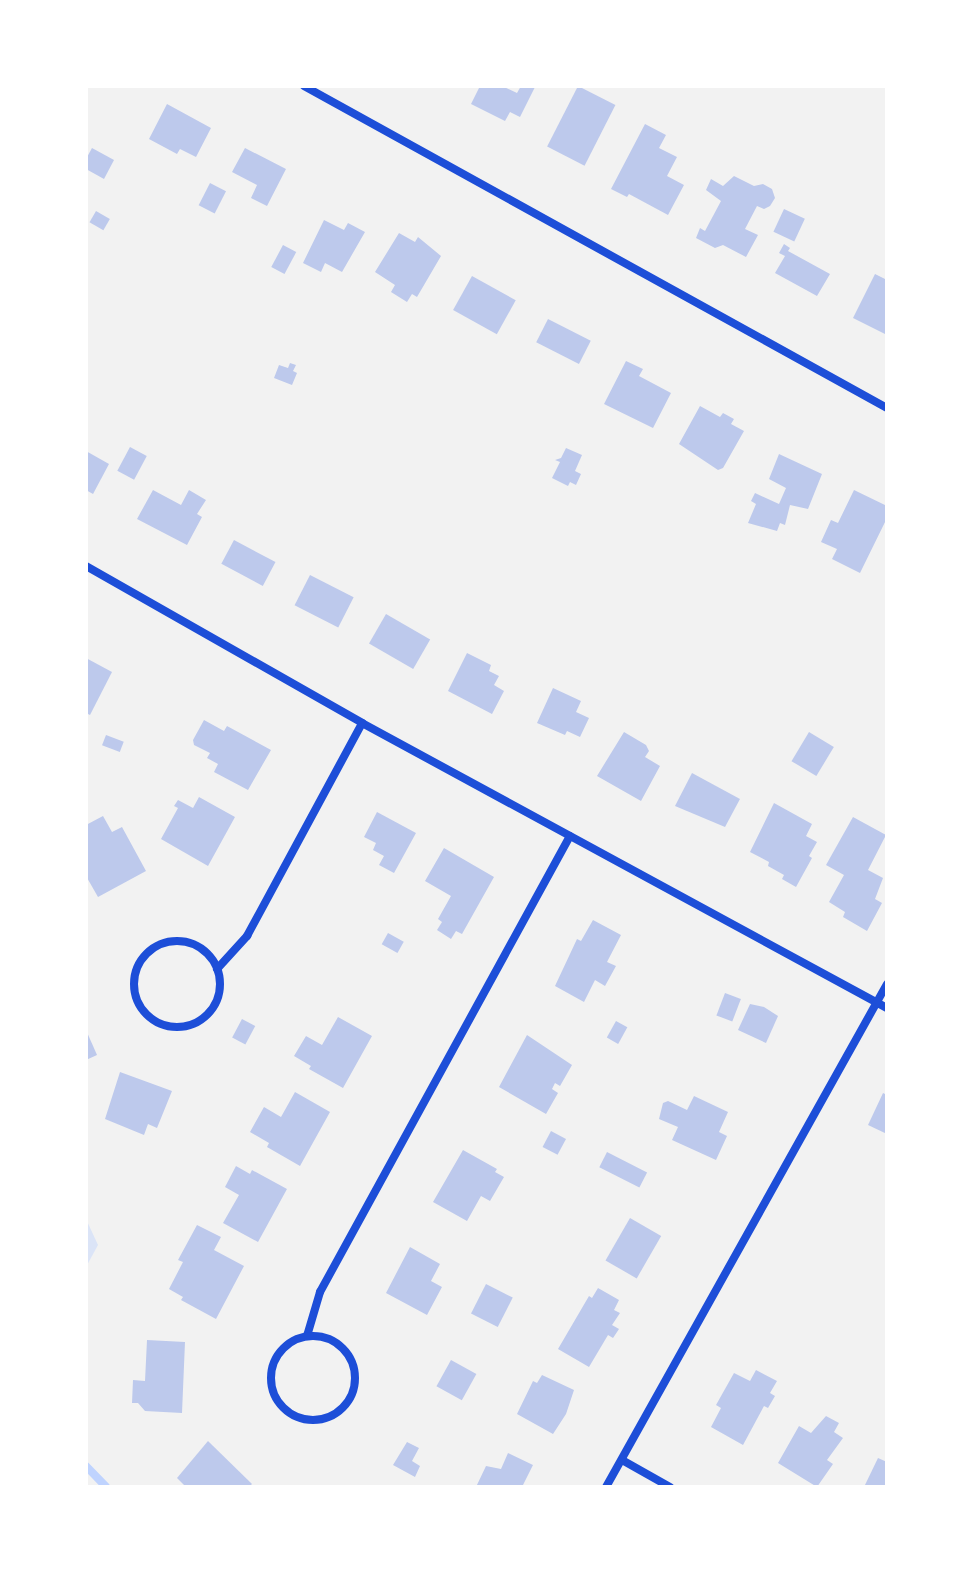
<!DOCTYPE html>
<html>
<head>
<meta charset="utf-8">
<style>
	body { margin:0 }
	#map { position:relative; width:973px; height:1573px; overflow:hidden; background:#f2f2f2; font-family:Manrope,sans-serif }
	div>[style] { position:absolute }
	.green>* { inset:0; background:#dbe4f7 }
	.stream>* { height:8px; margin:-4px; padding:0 4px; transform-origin:4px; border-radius:4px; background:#bfd3fe }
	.building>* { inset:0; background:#bdc9ec; transform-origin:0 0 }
	.minor>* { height:8px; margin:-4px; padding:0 4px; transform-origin:4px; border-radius:4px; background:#1d4ed8 }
	.minor>.ring { margin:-4px; padding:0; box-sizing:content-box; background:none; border:8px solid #1d4ed8; border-radius:50% }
	span { translate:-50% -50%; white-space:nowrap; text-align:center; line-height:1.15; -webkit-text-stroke:7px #fff; paint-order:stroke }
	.frame { position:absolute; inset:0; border:88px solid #fff; pointer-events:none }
</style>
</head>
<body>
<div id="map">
	<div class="green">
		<i style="clip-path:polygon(86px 1219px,98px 1245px,86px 1267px)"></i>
	</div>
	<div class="stream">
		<i style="left:86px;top:1466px;width:29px;rotate:46deg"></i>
	</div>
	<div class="building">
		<i style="clip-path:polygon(480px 86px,502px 86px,517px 93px,521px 86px,535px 87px,520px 117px,510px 112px,505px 121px,471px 104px)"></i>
		<i style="left:578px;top:86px;width:42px;height:68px;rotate:27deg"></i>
		<i style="clip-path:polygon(167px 104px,211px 128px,196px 157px,180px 149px,177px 154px,149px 139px)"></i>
		<i style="clip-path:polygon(645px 124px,666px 135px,659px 148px,677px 157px,667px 176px,684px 185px,668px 215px,629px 194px,627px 197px,611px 189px)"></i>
		<i style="clip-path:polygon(92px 148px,114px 160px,104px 179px,86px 169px,86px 159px)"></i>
		<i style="clip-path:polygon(245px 148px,286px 169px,267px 206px,251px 198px,257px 185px,232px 172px)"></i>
		<i style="clip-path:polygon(734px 176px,754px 186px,763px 184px,772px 189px,775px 198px,770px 206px,764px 209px,757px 206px,745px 229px,758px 235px,746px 257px,723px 245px,715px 248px,696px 238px,700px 228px,705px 231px,721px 201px,706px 190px,711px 179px,723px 186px)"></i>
		<i style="left:210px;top:183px;width:18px;height:25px;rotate:27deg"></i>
		<i style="left:784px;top:209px;width:23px;height:25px;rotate:25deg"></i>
		<i style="left:96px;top:211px;width:16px;height:13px;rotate:30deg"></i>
		<i style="clip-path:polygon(324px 220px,344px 230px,348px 223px,365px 232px,342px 272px,325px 263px,321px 272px,303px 263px)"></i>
		<i style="clip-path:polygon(399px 233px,415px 242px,418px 237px,441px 256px,417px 297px,412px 294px,407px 302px,391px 292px,395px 285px,375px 272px)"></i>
		<i style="clip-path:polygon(784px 244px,790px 248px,788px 251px,830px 274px,817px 296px,775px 273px,785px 256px,779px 253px)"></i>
		<i style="left:283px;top:245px;width:15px;height:25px;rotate:28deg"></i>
		<i style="clip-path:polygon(875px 274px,887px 280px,887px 335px,853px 318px)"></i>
		<i style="left:472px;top:276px;width:50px;height:39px;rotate:29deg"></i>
		<i style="left:548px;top:319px;width:48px;height:26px;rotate:27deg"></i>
		<i style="clip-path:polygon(626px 361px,643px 369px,639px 376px,671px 393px,653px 428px,604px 404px)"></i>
		<i style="clip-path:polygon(290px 363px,296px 365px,293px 371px,297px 373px,292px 385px,274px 378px,279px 365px,288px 368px)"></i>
		<i style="clip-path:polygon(700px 406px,720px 417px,723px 413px,734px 419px,731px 424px,744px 431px,723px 468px,718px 470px,679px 444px)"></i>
		<i style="left:130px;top:447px;width:19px;height:27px;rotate:28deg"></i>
		<i style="clip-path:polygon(566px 448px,582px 455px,575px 471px,581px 474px,576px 485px,570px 482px,568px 486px,552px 478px,560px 462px,555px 460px,561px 458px)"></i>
		<i style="clip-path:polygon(86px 451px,109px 464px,93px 494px,86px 490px)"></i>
		<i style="clip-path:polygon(779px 454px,822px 474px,808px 509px,790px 505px,785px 525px,780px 523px,777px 531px,748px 523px,756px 504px,751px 501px,755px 493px,779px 504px,786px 488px,769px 479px)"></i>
		<i style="clip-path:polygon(153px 490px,181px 505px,189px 490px,206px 500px,197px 514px,202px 517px,187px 545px,137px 519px)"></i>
		<i style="clip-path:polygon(854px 490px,887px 506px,887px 518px,860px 573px,832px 559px,837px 549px,821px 542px,831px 520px,838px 523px)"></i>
		<i style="left:234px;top:540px;width:47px;height:27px;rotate:28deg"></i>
		<i style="left:310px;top:575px;width:49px;height:34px;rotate:27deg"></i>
		<i style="left:386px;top:614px;width:51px;height:34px;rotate:30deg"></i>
		<i style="clip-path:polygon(467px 653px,491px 665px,489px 671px,499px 676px,494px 685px,504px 691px,492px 714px,448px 691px)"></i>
		<i style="clip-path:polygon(86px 658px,112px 672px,90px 715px,86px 713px)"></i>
		<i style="clip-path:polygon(553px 688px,581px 701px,576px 712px,589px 718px,580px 737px,567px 731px,565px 735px,537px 723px)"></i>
		<i style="clip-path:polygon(204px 720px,224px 731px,227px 726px,271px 750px,248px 790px,214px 772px,218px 764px,207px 758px,210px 753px,194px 745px,193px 740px)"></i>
		<i style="clip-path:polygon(624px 732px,646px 745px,649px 751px,645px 757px,660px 766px,641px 801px,597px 776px)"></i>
		<i style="left:809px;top:732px;width:29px;height:34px;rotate:31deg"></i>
		<i style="left:106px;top:735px;width:19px;height:11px;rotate:21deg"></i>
		<i style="clip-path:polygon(692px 773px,740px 799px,725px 827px,675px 806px)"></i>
		<i style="clip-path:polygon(199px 797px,235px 817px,208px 866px,161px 839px,178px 808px,174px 806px,178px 800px,193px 808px)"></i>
		<i style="clip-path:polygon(774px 803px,812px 824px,806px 836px,817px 842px,809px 856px,812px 858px,796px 887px,782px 879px,784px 875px,768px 866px,769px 862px,750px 852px)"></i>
		<i style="clip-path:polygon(377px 812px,416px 833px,394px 873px,379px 865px,384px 856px,373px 850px,376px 843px,364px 837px)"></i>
		<i style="clip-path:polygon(103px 816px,112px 832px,122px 827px,146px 871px,98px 897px,86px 876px,86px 825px)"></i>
		<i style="clip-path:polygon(853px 817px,886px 835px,868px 870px,883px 878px,875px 899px,882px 903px,867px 931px,843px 917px,845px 912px,829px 902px,844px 875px,826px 865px)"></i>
		<i style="clip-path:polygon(444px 848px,494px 877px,462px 934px,456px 931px,451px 939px,437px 930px,442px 922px,438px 919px,451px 896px,425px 881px)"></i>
		<i style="clip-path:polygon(593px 920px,621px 935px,607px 962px,616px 966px,605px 986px,595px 980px,584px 1002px,555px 986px,577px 939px,581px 941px)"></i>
		<i style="left:388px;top:933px;width:18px;height:13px;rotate:29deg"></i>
		<i style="left:725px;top:993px;width:17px;height:24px;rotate:21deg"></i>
		<i style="clip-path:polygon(750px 1004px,764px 1007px,778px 1016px,766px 1043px,738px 1030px)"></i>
		<i style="clip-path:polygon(338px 1017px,372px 1036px,343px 1088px,309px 1069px,311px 1066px,294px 1056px,306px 1036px,322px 1045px)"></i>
		<i style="left:242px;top:1019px;width:15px;height:21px;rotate:28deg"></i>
		<i style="left:616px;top:1021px;width:13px;height:19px;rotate:29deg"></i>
		<i style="clip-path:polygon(86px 1030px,97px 1055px,86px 1060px)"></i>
		<i style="clip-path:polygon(527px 1035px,572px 1065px,560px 1086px,555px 1083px,552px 1089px,558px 1093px,546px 1114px,499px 1087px)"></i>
		<i style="clip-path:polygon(120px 1072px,172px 1091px,157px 1128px,148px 1124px,144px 1135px,105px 1119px)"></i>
		<i style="clip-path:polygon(295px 1092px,330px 1112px,300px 1166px,267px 1147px,269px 1143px,250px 1132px,264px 1107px,281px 1117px)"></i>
		<i style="clip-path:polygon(883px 1093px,887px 1095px,887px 1134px,868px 1125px)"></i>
		<i style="clip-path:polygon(694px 1096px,728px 1112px,719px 1132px,727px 1136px,716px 1160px,672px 1140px,678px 1127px,659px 1119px,663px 1103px,668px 1101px,687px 1110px)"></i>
		<i style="left:551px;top:1131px;width:17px;height:18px;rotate:28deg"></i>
		<i style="clip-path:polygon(463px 1150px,497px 1169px,495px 1172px,504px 1177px,490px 1201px,481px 1196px,467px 1221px,433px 1202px)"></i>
		<i style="left:607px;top:1152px;width:45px;height:17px;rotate:27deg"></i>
		<i style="clip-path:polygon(236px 1166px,250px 1174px,252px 1170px,287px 1189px,258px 1242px,223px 1223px,239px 1195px,225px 1187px)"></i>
		<i style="left:630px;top:1218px;width:36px;height:49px;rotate:30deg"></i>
		<i style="clip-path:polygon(197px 1225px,221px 1237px,214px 1250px,244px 1266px,216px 1319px,181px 1300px,183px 1297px,169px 1289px,183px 1262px,178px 1260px)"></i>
		<i style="clip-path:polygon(410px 1247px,440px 1264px,431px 1281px,442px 1287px,427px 1315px,386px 1293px)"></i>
		<i style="left:486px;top:1284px;width:30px;height:33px;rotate:27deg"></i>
		<i style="clip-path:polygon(598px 1288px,619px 1300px,614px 1310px,620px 1313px,612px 1325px,619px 1329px,613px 1338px,608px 1335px,589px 1367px,558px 1349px,589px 1296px,592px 1298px)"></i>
		<i style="clip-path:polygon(147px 1340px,185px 1342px,182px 1413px,145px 1411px,138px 1403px,132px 1403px,133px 1380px,145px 1381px)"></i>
		<i style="left:451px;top:1360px;width:29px;height:30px;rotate:29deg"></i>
		<i style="clip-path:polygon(756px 1370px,777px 1381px,770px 1393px,775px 1396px,768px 1408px,764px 1406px,743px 1445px,711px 1427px,721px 1408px,716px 1405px,734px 1373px,750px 1381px)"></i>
		<i style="clip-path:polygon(542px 1375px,574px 1390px,566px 1414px,553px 1434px,517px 1414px,533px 1381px,537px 1383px)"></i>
		<i style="clip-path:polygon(826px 1416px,839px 1423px,834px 1432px,843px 1438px,827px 1460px,833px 1464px,817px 1487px,778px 1463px,799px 1426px,811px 1433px)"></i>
		<i style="clip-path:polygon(208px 1441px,252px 1484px,249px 1487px,186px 1487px,177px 1478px)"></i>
		<i style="clip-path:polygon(407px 1442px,419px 1448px,412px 1461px,420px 1466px,415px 1477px,393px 1465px)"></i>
		<i style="clip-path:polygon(508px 1453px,533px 1465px,522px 1487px,476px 1487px,486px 1466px,501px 1469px)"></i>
		<i style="clip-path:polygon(878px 1458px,887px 1462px,887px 1487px,864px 1487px)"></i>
	</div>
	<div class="minor">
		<i style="left:304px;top:86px;width:666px;rotate:28.91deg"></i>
		<i style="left:86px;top:566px;width:318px;rotate:29.6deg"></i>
		<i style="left:362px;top:723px;width:597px;rotate:28.5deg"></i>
		<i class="ring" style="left:134px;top:941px;width:78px;height:78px"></i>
		<i style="left:217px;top:969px;width:45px;rotate:-47.7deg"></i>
		<i style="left:247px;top:936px;width:242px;rotate:-61.6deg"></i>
		<i style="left:307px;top:1336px;width:46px;rotate:-73.5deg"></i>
		<i style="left:320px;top:1292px;width:520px;rotate:-61.27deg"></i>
		<i class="ring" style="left:271px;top:1336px;width:76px;height:76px"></i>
		<i style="left:622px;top:1460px;width:55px;rotate:29.4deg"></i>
		<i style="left:606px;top:1487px;width:576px;rotate:-60.81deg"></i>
	</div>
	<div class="frame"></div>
</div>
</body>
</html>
